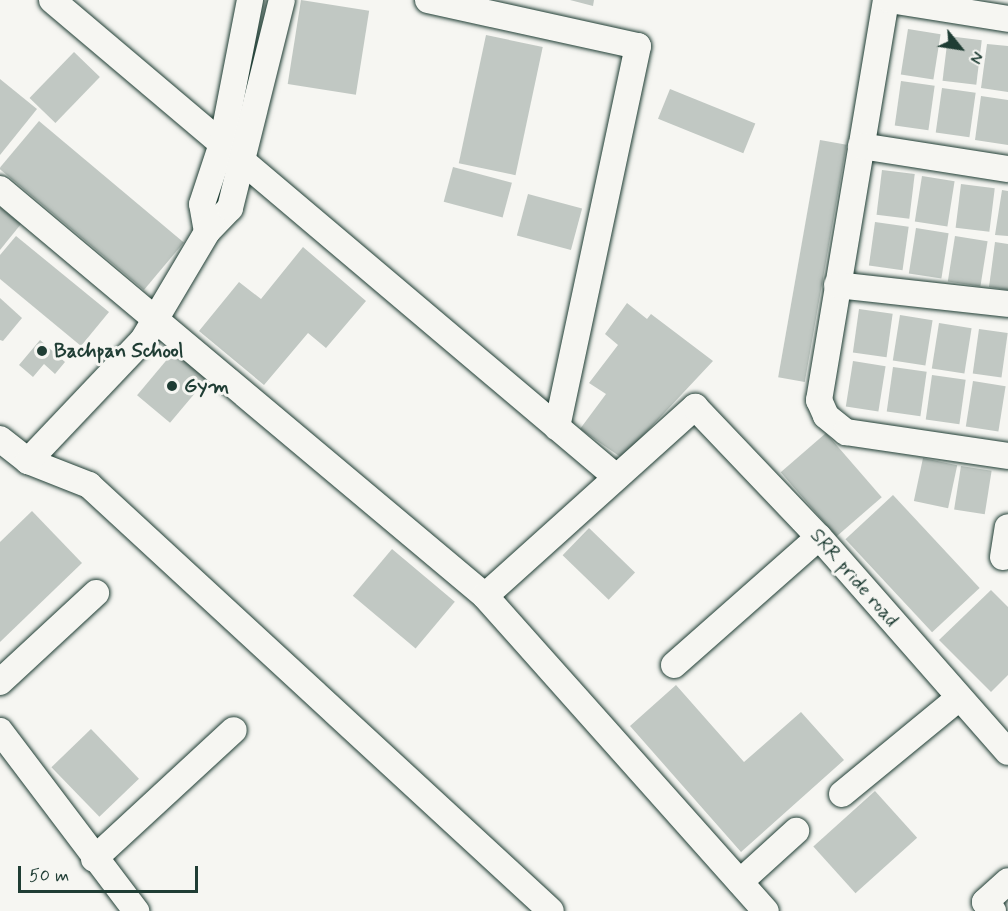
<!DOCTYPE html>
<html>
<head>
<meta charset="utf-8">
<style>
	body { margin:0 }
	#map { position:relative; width:1008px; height:911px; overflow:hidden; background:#f6f6f2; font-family:Mynerve,sans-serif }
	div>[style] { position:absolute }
	.building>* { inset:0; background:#c1c8c3; transform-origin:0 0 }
	.roads { filter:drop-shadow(0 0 2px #1f3d34) drop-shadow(0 0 2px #1f3d34) }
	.minor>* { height:26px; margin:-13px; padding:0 13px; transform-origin:13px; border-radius:13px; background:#f6f6f2 }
	.dots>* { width:16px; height:16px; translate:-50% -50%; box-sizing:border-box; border:3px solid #f6f6f2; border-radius:50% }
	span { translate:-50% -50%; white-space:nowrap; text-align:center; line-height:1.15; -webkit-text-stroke:6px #f6f6f2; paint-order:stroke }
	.poi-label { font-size:20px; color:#1f3d34; font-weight:700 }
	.left { translate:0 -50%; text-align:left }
	.street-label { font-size:20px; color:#1f3d34 }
	.north { position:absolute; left:930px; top:18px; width:60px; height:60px; -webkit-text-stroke:4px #f6f6f2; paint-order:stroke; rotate:120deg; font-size:16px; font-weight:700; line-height:24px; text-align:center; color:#1f3d34 }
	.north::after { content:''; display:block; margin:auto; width:21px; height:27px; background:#1f3d34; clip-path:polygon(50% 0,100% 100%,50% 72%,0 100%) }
	.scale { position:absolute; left:18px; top:866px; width:180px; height:27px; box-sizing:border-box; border:3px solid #1f3d34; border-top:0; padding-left:8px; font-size:18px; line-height:21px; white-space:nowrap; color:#1f3d34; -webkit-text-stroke:4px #f6f6f2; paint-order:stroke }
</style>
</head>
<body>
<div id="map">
	<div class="building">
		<i style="left:301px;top:0;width:69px;height:85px;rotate:9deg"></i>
		<i style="clip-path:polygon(570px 0,594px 0,593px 6px)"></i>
		<i style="left:908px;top:29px;width:33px;height:46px;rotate:9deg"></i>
		<i style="left:486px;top:35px;width:58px;height:131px;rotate:12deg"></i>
		<i style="left:948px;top:36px;width:34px;height:45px;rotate:7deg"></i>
		<i style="clip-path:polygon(987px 44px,1008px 46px,1008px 92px,981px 88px)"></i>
		<i style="left:74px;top:52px;width:36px;height:64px;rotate:44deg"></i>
		<i style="clip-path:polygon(0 79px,37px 109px,0 155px)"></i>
		<i style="left:901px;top:81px;width:34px;height:45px;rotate:8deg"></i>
		<i style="left:942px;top:88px;width:34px;height:45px;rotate:8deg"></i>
		<i style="left:670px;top:89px;width:92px;height:32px;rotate:22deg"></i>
		<i style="clip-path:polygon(981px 96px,1008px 100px,1008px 145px,975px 140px)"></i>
		<i style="left:39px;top:121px;width:189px;height:62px;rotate:40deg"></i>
		<i style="left:820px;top:140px;width:27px;height:241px;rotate:10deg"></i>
		<i style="left:453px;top:167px;width:61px;height:36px;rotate:15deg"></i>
		<i style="left:882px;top:170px;width:33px;height:45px;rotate:7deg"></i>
		<i style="left:922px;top:176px;width:33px;height:46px;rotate:9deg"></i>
		<i style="left:961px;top:184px;width:34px;height:44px;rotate:7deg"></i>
		<i style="clip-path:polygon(1002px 190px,1008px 191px,1008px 236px,995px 235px)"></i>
		<i style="left:528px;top:194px;width:56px;height:43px;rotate:15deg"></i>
		<i style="clip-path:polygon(0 207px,21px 224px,0 250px)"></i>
		<i style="left:875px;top:222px;width:34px;height:44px;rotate:8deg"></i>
		<i style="left:916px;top:228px;width:33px;height:46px;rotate:9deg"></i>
		<i style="clip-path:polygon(16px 236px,109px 312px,81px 346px,0 279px,0 255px)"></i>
		<i style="left:955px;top:236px;width:33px;height:46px;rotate:9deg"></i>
		<i style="clip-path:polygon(995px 242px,1008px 244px,1008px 290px,989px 287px)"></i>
		<i style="clip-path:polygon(303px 247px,366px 301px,326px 348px,308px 333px,264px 385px,199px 331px,239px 282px,261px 299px)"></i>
		<i style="clip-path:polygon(0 298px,22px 318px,3px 341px,0 340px)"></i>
		<i style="clip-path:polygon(627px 303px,647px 319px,651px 314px,713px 361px,622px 458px,580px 429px,606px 394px,589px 383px,618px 345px,605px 334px)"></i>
		<i style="left:859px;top:309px;width:34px;height:44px;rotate:8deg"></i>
		<i style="left:900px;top:315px;width:33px;height:46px;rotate:9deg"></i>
		<i style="left:939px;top:323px;width:33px;height:46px;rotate:9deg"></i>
		<i style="left:979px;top:329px;width:29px;height:45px;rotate:8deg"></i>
		<i style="clip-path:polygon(40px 340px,65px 362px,55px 374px,44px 364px,33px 377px,19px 365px)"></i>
		<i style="left:175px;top:350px;width:43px;height:59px;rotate:40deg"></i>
		<i style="left:853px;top:361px;width:33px;height:46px;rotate:9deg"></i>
		<i style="left:893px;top:367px;width:34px;height:45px;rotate:8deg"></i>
		<i style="left:932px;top:375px;width:34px;height:45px;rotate:8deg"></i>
		<i style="left:973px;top:381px;width:33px;height:46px;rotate:9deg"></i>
		<i style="left:826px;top:433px;width:85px;height:60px;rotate:49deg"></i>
		<i style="left:923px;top:458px;width:35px;height:44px;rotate:12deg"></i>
		<i style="left:961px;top:466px;width:31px;height:44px;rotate:9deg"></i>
		<i style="left:893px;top:495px;width:127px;height:65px;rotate:47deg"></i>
		<i style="clip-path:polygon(32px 511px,82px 563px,0 642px,0 542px)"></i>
		<i style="left:589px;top:528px;width:64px;height:38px;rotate:44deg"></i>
		<i style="left:392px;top:549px;width:82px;height:61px;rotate:40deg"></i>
		<i style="clip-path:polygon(991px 590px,1008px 607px,1008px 675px,991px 692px,939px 640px)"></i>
		<i style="clip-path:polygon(676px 685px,744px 762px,801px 712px,844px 760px,741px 852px,630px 726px)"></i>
		<i style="left:91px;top:729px;width:69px;height:55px;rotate:46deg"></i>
		<i style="left:875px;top:791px;width:63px;height:83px;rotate:48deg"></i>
	</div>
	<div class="roads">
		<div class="minor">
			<i style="left:52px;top:0;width:739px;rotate:40.22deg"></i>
			<i style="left:428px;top:0;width:215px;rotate:12.4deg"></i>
			<i style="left:638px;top:46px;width:390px;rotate:102deg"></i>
			<i style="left:886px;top:0;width:406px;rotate:99.5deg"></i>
			<i style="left:819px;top:400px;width:17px;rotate:66deg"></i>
			<i style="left:826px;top:416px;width:26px;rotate:39deg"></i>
			<i style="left:846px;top:432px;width:164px;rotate:8.4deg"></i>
			<i style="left:890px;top:0;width:120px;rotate:9.1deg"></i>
			<i style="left:861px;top:146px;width:149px;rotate:8.9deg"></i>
			<i style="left:0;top:189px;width:633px;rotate:40deg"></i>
			<i style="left:485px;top:596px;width:422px;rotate:48.3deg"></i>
			<i style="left:207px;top:232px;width:28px;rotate:-100deg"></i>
			<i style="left:202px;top:204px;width:63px;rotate:-71.6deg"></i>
			<i style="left:222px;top:144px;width:147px;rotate:-79deg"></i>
			<i style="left:837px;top:285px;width:172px;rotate:6.3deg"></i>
			<i style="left:0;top:439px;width:36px;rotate:38deg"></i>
			<i style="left:28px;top:461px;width:66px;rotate:21.5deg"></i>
			<i style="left:89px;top:485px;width:628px;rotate:42.68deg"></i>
			<i style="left:28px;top:461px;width:167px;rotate:-46.5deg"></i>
			<i style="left:143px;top:340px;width:126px;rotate:-59.3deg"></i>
			<i style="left:207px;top:232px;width:33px;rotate:-46deg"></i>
			<i style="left:230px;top:208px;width:214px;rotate:-76deg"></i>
			<i style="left:1003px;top:557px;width:30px;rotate:-81deg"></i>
			<i style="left:485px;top:596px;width:283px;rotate:-42deg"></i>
			<i style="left:695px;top:407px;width:180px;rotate:46.4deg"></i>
			<i style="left:819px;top:537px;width:286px;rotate:48.7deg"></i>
			<i style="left:674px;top:665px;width:193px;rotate:-41.4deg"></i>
			<i style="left:0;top:682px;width:131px;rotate:-42.8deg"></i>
			<i style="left:0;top:731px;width:226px;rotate:52.9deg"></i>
			<i style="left:842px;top:794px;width:151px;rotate:-39.4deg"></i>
			<i style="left:94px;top:859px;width:190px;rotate:-42.7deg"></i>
			<i style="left:740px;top:882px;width:76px;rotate:-42.3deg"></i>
			<i style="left:993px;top:911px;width:12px;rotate:-132deg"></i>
			<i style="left:985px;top:902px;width:31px;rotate:-42deg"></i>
		</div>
	</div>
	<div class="dots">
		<i style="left:42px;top:351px;background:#1f3d34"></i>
		<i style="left:172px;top:386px;background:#1f3d34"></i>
	</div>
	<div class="poi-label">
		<span class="left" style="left:54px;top:351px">Bachpan School</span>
		<span class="left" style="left:184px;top:386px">Gym</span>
	</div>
	<div class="street-label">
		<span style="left:854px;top:578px;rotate:49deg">SRR pride road</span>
	</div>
	<div class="north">N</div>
	<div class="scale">50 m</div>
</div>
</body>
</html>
